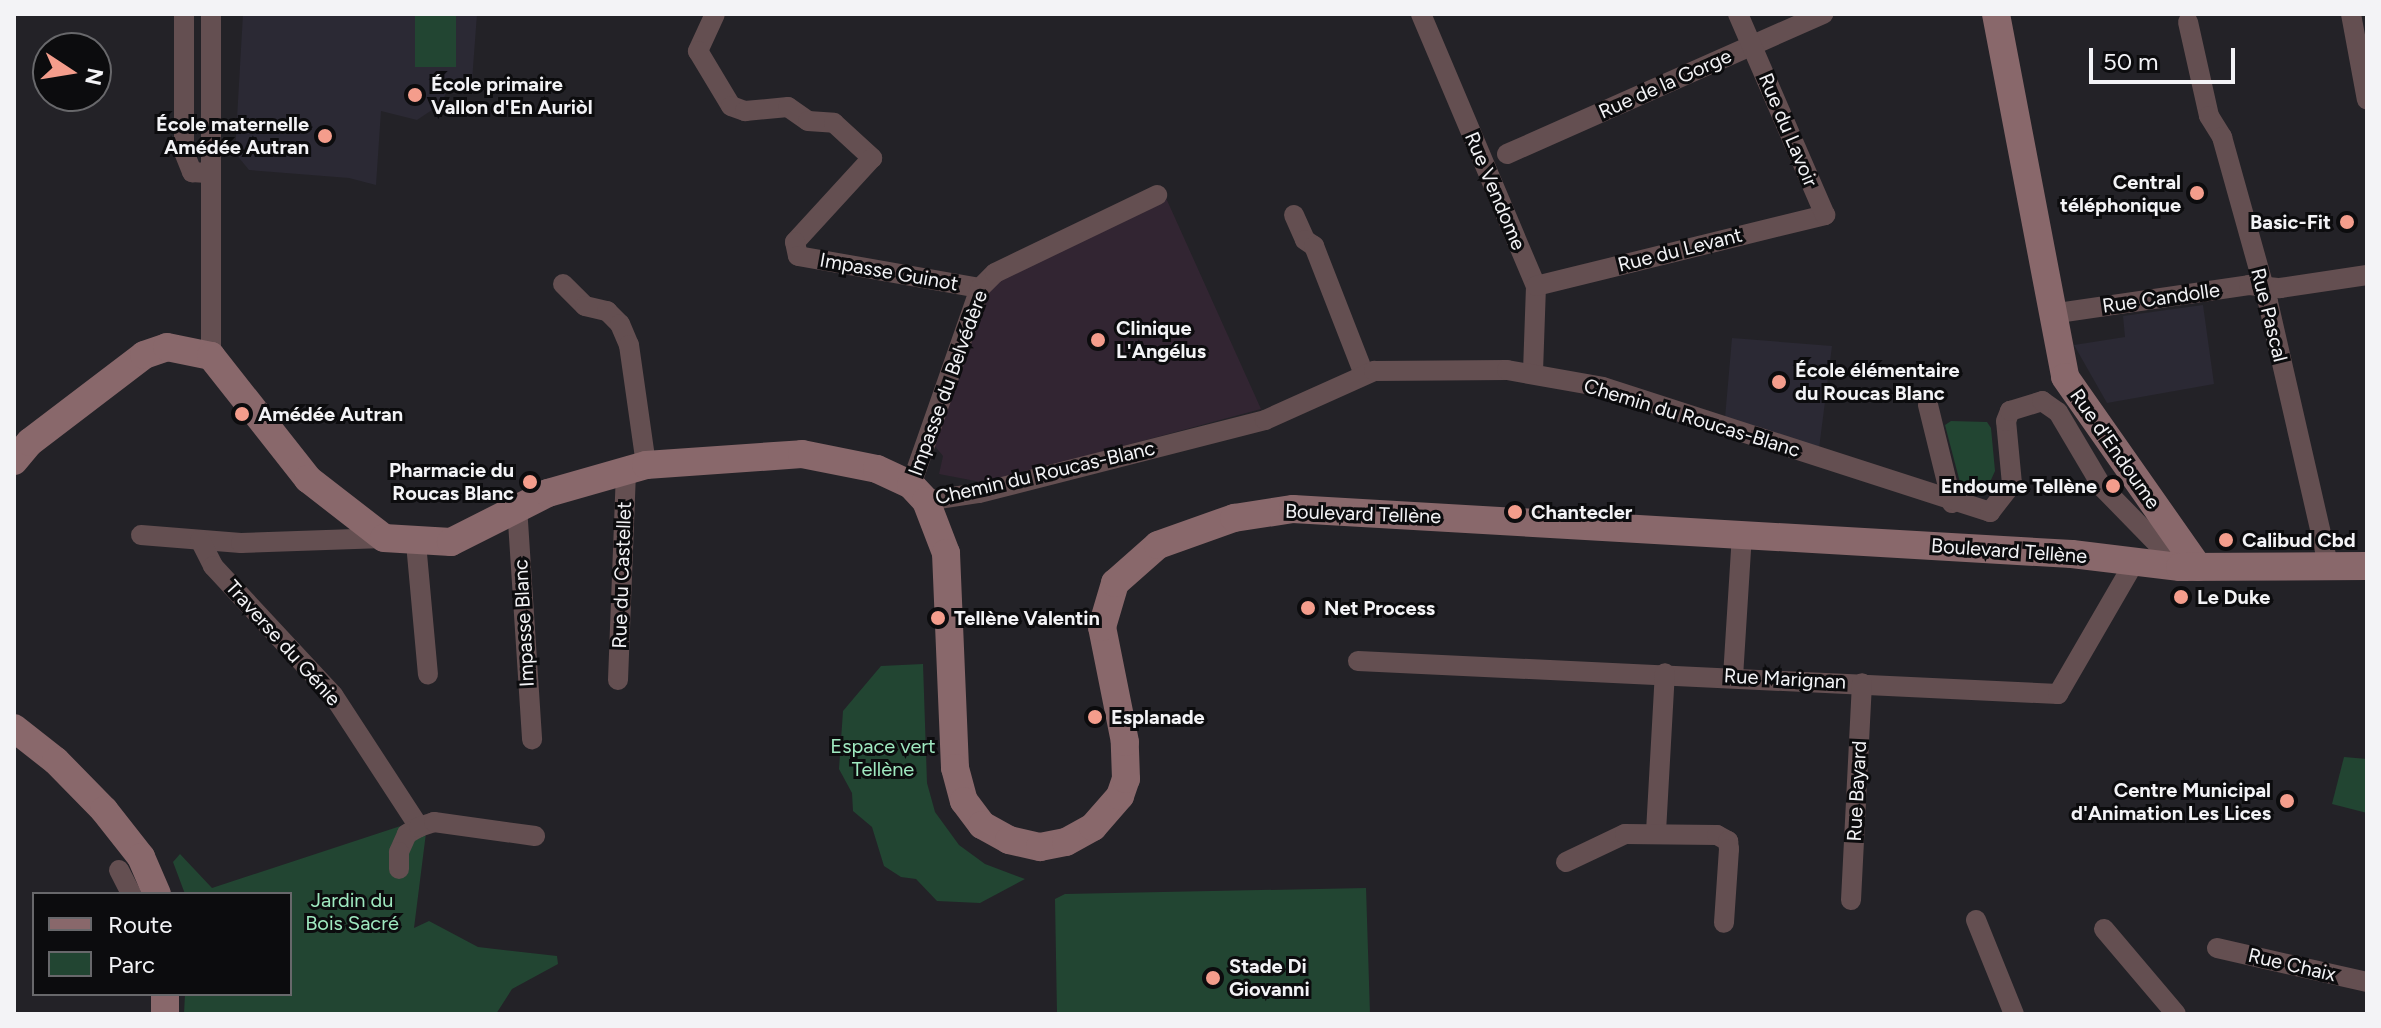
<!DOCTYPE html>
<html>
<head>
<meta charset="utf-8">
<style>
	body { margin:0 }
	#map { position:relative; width:2381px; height:1028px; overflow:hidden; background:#232227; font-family:Figtree,sans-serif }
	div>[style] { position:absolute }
	.built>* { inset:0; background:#2b2934 }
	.medical>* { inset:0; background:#322532 }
	.green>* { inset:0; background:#224532; transform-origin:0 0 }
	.street>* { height:20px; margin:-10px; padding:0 10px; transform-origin:10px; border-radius:10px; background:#644f51 }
	.secondary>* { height:28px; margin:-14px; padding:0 14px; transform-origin:14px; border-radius:14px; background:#89686b }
	.dots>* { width:22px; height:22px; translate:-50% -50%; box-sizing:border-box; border:4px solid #0c0c0e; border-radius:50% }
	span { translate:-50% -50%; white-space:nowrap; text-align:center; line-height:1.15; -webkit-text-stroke:6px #0c0c0e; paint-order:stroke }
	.poi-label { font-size:20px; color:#f3f3f6; font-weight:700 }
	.left { translate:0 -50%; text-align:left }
	.right { translate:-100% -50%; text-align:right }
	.street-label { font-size:20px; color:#f3f3f6 }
	.park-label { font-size:20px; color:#9fe9c0 }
	.frame { position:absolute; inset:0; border:16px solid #f3f3f6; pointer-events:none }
	.legend { position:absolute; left:32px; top:892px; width:260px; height:104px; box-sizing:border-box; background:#0c0c0e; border:2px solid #68686b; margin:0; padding:10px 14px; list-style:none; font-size:24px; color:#f3f3f6 }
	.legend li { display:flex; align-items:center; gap:16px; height:40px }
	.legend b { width:40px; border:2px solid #68686b }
	.north { position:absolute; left:32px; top:32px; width:80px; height:80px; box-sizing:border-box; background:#0c0c0e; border:2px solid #68686b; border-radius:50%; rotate:102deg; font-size:22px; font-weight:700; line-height:32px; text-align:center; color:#f3f3f6 }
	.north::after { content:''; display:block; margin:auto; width:28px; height:36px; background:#f49d8c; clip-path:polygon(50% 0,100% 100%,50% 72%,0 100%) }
	.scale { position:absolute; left:2089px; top:48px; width:146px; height:36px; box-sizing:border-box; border:4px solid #f3f3f6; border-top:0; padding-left:10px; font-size:24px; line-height:28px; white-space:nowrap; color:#f3f3f6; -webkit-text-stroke:6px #0c0c0e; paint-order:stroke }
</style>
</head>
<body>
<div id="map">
	<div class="built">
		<i style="clip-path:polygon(243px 14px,477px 14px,472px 81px,452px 80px,441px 104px,417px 120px,381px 111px,376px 185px,349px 178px,249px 170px,235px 153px)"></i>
		<i style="clip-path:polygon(2203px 305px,2214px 384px,2107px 403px,2074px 345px,2125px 337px,2123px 316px)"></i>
		<i style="clip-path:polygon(1732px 338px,1832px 346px,1819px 449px,1725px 418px)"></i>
	</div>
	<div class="medical">
		<i style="clip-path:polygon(1166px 198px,1261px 409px,986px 483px,939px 474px,943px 456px,934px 445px,983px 293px,997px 276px)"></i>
	</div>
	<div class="green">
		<i style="left:415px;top:14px;width:41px;height:53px"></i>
		<i style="clip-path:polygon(1951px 421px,1987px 422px,1991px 428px,1995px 471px,1986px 491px,1963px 494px,1945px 425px)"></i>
		<i style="clip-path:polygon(923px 664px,927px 783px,935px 812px,959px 845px,985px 864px,1025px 879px,980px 903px,937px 901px,916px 879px,901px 877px,884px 866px,872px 827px,853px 811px,852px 793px,839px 769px,843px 711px,881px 666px)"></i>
		<i style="clip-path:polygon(2344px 757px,2367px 759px,2367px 813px,2332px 804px)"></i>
		<i style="clip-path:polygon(428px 817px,414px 928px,429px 921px,478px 947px,557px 956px,558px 964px,512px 989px,496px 1014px,184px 1014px,185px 994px,290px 994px,290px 894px,185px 894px,173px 862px,180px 854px,212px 888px)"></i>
		<i style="clip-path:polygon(1366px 888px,1370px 1014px,1057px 1014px,1055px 899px,1065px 894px)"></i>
	</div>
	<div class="street">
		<i style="left:184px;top:14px;width:138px;rotate:90deg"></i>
		<i style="left:184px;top:152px;width:22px;rotate:68deg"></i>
		<i style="left:192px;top:172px;width:15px;rotate:4deg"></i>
		<i style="left:211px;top:14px;width:342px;rotate:90deg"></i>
		<i style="left:715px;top:14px;width:41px;rotate:114.7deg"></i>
		<i style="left:698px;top:51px;width:64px;rotate:59deg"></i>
		<i style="left:731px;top:106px;width:15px;rotate:20deg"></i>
		<i style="left:745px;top:111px;width:43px;rotate:-5.3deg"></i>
		<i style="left:788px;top:107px;width:24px;rotate:35deg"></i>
		<i style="left:808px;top:121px;width:26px;rotate:4deg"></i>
		<i style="left:834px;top:123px;width:52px;rotate:42.6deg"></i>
		<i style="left:872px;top:158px;width:114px;rotate:132.5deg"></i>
		<i style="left:795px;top:242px;width:14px;rotate:78deg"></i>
		<i style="left:798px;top:256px;width:185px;rotate:10deg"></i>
		<i style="left:1421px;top:14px;width:295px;rotate:67.1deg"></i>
		<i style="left:1536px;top:286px;width:88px;rotate:92deg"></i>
		<i style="left:2351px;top:14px;width:87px;rotate:79.5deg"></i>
		<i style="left:2188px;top:22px;width:96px;rotate:77.4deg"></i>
		<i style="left:2209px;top:116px;width:25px;rotate:58deg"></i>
		<i style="left:2222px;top:137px;width:171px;rotate:74.4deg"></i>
		<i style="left:2268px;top:302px;width:270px;rotate:77.1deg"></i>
		<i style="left:1507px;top:154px;width:346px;rotate:-23.9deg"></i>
		<i style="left:1294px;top:215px;width:27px;rotate:66deg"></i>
		<i style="left:1305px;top:240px;width:11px;rotate:34deg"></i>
		<i style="left:1314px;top:246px;width:137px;rotate:68.7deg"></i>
		<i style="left:563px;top:284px;width:31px;rotate:45deg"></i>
		<i style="left:585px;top:306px;width:23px;rotate:13deg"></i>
		<i style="left:607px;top:311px;width:18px;rotate:45deg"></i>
		<i style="left:620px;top:324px;width:23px;rotate:67deg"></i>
		<i style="left:629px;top:345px;width:121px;rotate:81.9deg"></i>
		<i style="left:1536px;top:286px;width:298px;rotate:-13.8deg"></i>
		<i style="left:1825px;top:215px;width:219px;rotate:-113.4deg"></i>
		<i style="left:2051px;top:314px;width:200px;rotate:-8.3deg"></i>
		<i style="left:2249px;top:285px;width:31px;rotate:6deg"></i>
		<i style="left:2280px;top:288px;width:88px;rotate:-8.5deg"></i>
		<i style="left:1928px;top:405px;width:101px;rotate:76.2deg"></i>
		<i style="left:911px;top:485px;width:209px;rotate:-70.7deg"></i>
		<i style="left:980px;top:288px;width:21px;rotate:-45deg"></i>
		<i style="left:995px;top:273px;width:180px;rotate:-25.7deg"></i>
		<i style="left:926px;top:501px;width:54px;rotate:-8.6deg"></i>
		<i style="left:979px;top:493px;width:295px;rotate:-14.3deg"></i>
		<i style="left:1265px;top:420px;width:120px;rotate:-24.2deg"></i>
		<i style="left:1374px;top:371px;width:133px;rotate:-0.4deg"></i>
		<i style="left:1507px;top:370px;width:97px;rotate:10deg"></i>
		<i style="left:1603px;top:387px;width:407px;rotate:17.9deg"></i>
		<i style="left:1990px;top:512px;width:36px;rotate:-52deg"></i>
		<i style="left:2012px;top:484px;width:63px;rotate:-95.4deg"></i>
		<i style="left:2006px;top:421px;width:11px;rotate:-68deg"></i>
		<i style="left:2010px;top:411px;width:34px;rotate:-17deg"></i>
		<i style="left:2042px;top:401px;width:19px;rotate:35deg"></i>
		<i style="left:2058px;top:412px;width:88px;rotate:59.4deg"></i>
		<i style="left:2103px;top:488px;width:110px;rotate:45.7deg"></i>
		<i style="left:517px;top:506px;width:234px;rotate:86.3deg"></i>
		<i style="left:141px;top:535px;width:100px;rotate:4.6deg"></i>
		<i style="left:241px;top:543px;width:143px;rotate:-2deg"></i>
		<i style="left:200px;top:540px;width:29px;rotate:63deg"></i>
		<i style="left:213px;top:566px;width:176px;rotate:47.1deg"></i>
		<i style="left:333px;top:695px;width:158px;rotate:56.9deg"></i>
		<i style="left:419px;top:827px;width:14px;rotate:150deg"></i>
		<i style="left:407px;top:834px;width:20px;rotate:114deg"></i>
		<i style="left:399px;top:852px;width:17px;rotate:90deg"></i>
		<i style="left:416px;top:543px;width:132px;rotate:84.8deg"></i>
		<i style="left:1358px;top:661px;width:701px;rotate:2.7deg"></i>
		<i style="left:2058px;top:694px;width:154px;rotate:-59.9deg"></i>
		<i style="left:1733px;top:677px;width:143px;rotate:-86.4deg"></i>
		<i style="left:618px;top:680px;width:210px;rotate:-87.8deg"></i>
		<i style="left:419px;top:827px;width:16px;rotate:-18deg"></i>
		<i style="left:434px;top:822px;width:102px;rotate:7.9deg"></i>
		<i style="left:1656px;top:832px;width:159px;rotate:-86.8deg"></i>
		<i style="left:1566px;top:862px;width:65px;rotate:-25.4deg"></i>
		<i style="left:1625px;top:834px;width:92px;rotate:0.6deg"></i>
		<i style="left:1717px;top:835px;width:13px;rotate:29deg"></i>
		<i style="left:1728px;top:841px;width:8px;rotate:83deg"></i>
		<i style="left:1729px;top:849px;width:74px;rotate:93.9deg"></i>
		<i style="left:119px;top:870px;width:27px;rotate:63deg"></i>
		<i style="left:1851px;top:900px;width:217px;rotate:-87.1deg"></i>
		<i style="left:1976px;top:920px;width:101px;rotate:68deg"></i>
		<i style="left:2104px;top:929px;width:111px;rotate:49.7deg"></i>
		<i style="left:2217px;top:948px;width:154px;rotate:12.8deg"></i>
	</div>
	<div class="secondary">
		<i style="left:1996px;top:14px;width:369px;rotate:79.2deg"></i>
		<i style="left:2065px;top:377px;width:232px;rotate:55deg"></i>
		<i style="left:14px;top:461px;width:25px;rotate:-50deg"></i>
		<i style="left:30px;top:442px;width:143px;rotate:-37.3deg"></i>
		<i style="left:144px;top:355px;width:24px;rotate:-19deg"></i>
		<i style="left:167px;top:347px;width:45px;rotate:11.6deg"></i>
		<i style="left:211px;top:356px;width:157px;rotate:51.7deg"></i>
		<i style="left:308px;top:479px;width:96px;rotate:37.8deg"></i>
		<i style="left:384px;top:538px;width:67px;rotate:3.4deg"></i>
		<i style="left:451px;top:542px;width:109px;rotate:-26.8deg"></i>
		<i style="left:548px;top:493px;width:102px;rotate:-15.9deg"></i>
		<i style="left:646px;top:465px;width:156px;rotate:-4deg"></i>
		<i style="left:802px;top:454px;width:76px;rotate:11.3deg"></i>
		<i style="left:877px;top:469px;width:38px;rotate:25deg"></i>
		<i style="left:911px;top:485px;width:22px;rotate:47deg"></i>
		<i style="left:926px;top:501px;width:56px;rotate:69deg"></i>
		<i style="left:946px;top:553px;width:215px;rotate:87.6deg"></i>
		<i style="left:955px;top:768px;width:34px;rotate:75deg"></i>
		<i style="left:964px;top:801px;width:30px;rotate:53deg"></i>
		<i style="left:982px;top:825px;width:31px;rotate:29deg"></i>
		<i style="left:1009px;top:840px;width:32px;rotate:13deg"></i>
		<i style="left:1040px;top:847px;width:26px;rotate:-11deg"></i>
		<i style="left:1066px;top:842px;width:31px;rotate:-29deg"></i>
		<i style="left:1093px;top:827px;width:41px;rotate:-48.9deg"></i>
		<i style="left:1120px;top:796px;width:18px;rotate:-71deg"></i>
		<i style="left:1126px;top:779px;width:37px;rotate:-92deg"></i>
		<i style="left:1125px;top:742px;width:117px;rotate:-101.3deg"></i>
		<i style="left:1102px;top:627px;width:46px;rotate:-73.5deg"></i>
		<i style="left:1115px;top:583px;width:57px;rotate:-41.5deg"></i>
		<i style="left:1158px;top:545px;width:81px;rotate:-19.6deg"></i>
		<i style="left:1234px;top:518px;width:60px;rotate:-8.7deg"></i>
		<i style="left:1293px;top:509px;width:780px;rotate:3.31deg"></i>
		<i style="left:2072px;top:554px;width:109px;rotate:6.9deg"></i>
		<i style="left:2180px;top:567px;width:187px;rotate:-0.3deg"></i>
		<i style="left:14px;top:728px;width:53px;rotate:38.2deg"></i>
		<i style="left:56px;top:761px;width:69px;rotate:45.6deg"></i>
		<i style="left:104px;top:810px;width:60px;rotate:51.8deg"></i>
		<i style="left:141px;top:857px;width:40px;rotate:66.6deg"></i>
		<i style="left:165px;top:1014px;width:20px;rotate:-90deg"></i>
	</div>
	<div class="dots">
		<i style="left:415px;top:95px;background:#f49d8c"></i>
		<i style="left:325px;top:136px;background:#f49d8c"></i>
		<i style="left:2197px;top:193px;background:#f49d8c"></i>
		<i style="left:2347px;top:222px;background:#f49d8c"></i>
		<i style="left:1098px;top:340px;background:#f49d8c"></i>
		<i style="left:1779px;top:382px;background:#f49d8c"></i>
		<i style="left:242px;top:414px;background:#f49d8c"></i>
		<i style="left:530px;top:482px;background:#f49d8c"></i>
		<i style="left:2113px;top:486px;background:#f49d8c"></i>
		<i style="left:1515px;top:512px;background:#f49d8c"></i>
		<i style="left:2226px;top:540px;background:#f49d8c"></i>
		<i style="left:2181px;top:597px;background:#f49d8c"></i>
		<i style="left:1308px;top:608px;background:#f49d8c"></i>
		<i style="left:938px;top:618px;background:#f49d8c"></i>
		<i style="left:1095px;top:717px;background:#f49d8c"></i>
		<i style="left:2287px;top:801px;background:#f49d8c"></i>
		<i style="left:1213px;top:978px;background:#f49d8c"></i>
	</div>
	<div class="poi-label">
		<span class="left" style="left:431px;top:96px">École primaire<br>Vallon d'En Auriòl</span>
		<span class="right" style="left:309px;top:136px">École maternelle<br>Amédée Autran</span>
		<span class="right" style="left:2181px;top:194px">Central<br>téléphonique</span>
		<span class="right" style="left:2331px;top:222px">Basic-Fit</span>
		<span class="left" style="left:1116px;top:340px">Clinique<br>L'Angélus</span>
		<span class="left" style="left:1795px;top:382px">École élémentaire<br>du Roucas Blanc</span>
		<span class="left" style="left:258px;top:414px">Amédée Autran</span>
		<span class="right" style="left:514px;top:482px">Pharmacie du<br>Roucas Blanc</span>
		<span class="right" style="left:2097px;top:486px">Endoume Tellène</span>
		<span class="left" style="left:1531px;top:512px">Chantecler</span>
		<span class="left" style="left:2242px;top:540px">Calibud Cbd</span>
		<span class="left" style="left:2197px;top:597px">Le Duke</span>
		<span class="left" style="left:1324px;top:608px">Net Process</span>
		<span class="left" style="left:954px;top:618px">Tellène Valentin</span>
		<span class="left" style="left:1111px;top:717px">Esplanade</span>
		<span class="right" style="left:2271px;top:802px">Centre Municipal<br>d'Animation Les Lices</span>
		<span class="left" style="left:1229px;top:978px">Stade Di<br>Giovanni</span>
	</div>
	<div class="street-label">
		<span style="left:1665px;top:84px;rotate:-24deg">Rue de la Gorge</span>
		<span style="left:1788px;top:130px;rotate:67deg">Rue du Lavoir</span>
		<span style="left:1495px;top:191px;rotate:67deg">Rue Vendome</span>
		<span style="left:1680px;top:250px;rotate:-14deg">Rue du Levant</span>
		<span style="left:889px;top:272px;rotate:10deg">Impasse Guinot</span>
		<span style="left:2161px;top:298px;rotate:-8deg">Rue Candolle</span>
		<span style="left:2269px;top:315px;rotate:76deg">Rue Pascal</span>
		<span style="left:948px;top:383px;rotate:-70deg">Impasse du Belvédère</span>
		<span style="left:1692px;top:418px;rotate:17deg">Chemin du Roucas-Blanc</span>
		<span style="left:2115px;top:449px;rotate:55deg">Rue d'Endoume</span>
		<span style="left:1045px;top:473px;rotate:-13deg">Chemin du Roucas-Blanc</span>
		<span style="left:1363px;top:514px;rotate:2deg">Boulevard Tellène</span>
		<span style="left:2009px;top:551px;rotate:4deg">Boulevard Tellène</span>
		<span style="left:622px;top:575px;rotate:-88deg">Rue du Castellet</span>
		<span style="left:524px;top:623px;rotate:-93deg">Impasse Blanc</span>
		<span style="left:283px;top:643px;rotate:48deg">Traverse du Génie</span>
		<span style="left:1785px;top:679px;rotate:3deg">Rue Marignan</span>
		<span style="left:1857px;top:791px;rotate:-87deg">Rue Bayard</span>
		<span style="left:2292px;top:965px;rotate:13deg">Rue Chaix</span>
	</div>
	<div class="park-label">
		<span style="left:883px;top:758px">Espace vert<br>Tellène</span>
		<span style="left:352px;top:912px">Jardin du<br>Bois Sacré</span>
	</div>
	<div class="frame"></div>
	<ul class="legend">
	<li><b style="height:10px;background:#89686b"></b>Route</li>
	<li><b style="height:22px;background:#224532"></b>Parc</li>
	</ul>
	<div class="north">N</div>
	<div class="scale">50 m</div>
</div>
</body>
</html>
